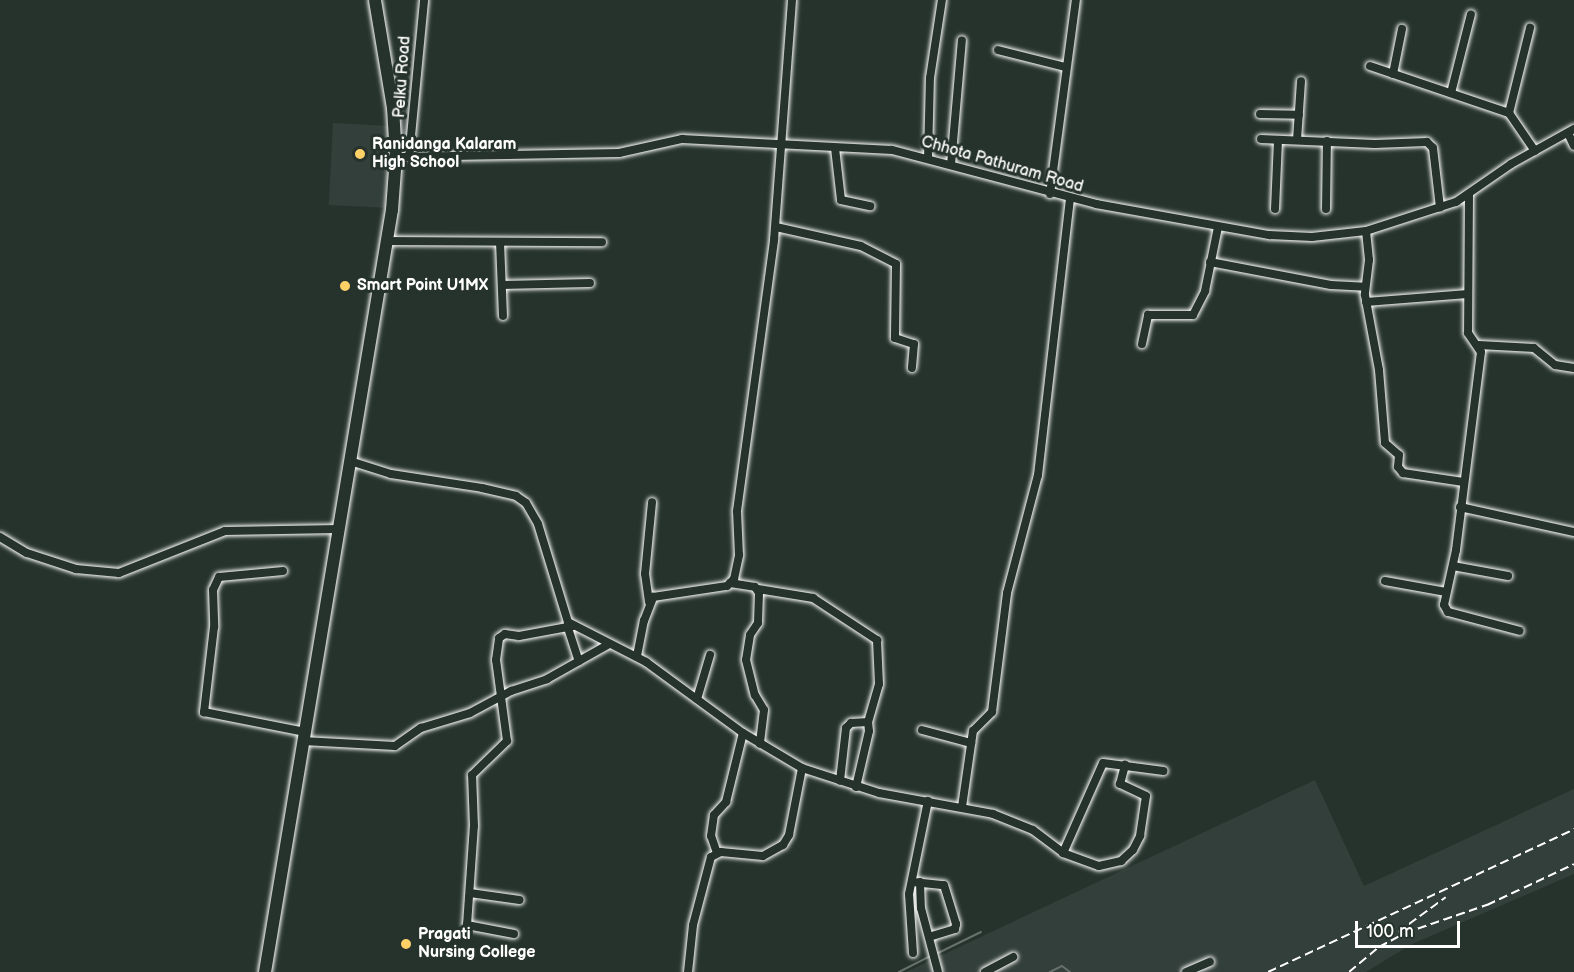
<!DOCTYPE html>
<html>
<head>
<meta charset="utf-8">
<style>
	body { margin:0 }
	#map { position:relative; width:1574px; height:972px; overflow:hidden; background:#26332d; font-family:"Balsamiq Sans",sans-serif }
	div>[style] { position:absolute }
	.built>* { inset:0; background:#333f3a; transform-origin:0 0 }
	.stream>* { height:2px; margin:-1px; padding:0 1px; transform-origin:1px; border-radius:1px; background:#67706c }
	.roads { filter:drop-shadow(0 0 2px #fff) drop-shadow(0 0 2px #fff) }
	.minor>* { height:8px; margin:-4px; padding:0 4px; transform-origin:4px; border-radius:4px; background:#26332d }
	.highway>* { height:12px; margin:-6px; padding:0 6px; transform-origin:6px; border-radius:6px; background:#26332d }
	.rail>* { height:2px; margin-top:-1px; transform-origin:0; background:repeating-linear-gradient(90deg,#fff 0 9px,transparent 0 13.5px) }
	.dots>* { width:16px; height:16px; translate:-50% -50%; box-sizing:border-box; border:3px solid #26332d; border-radius:50% }
	span { translate:-50% -50%; white-space:nowrap; text-align:center; line-height:1.15; -webkit-text-stroke:6px #26332d; paint-order:stroke }
	.street-label { font-size:16px; color:#fff }
	.poi-label { font-size:16px; color:#fff; font-weight:700 }
	.left { translate:0 -50%; text-align:left }
	.scale { position:absolute; left:1355px; top:921px; width:105px; height:27px; box-sizing:border-box; border:3px solid #fff; border-top:0; padding-left:8px; font-size:18px; line-height:21px; white-space:nowrap; color:#fff; -webkit-text-stroke:4px #26332d; paint-order:stroke }
</style>
</head>
<body>
<div id="map">
	<div class="built">
		<i style="left:333px;top:123px;width:57px;height:82px;rotate:3deg"></i>
		<i style="clip-path:polygon(1315px 780px,1364px 886px,1574px 789px,1574px 874px,1410px 945px,1366px 972px,906px 972px)"></i>
	</div>
	<div class="stream">
		<i style="left:936px;top:954px;width:50px;rotate:-26.1deg"></i>
		<i style="left:899px;top:972px;width:36px;rotate:-27deg"></i>
		<i style="left:1050px;top:972px;width:13px;rotate:-27deg"></i>
		<i style="left:1062px;top:966px;width:10px;rotate:37deg"></i>
	</div>
	<div class="roads">
		<div class="minor">
			<i style="left:998px;top:50px;width:69px;rotate:14.2deg"></i>
			<i style="left:1370px;top:66px;width:147px;rotate:18.7deg"></i>
			<i style="left:1509px;top:113px;width:46px;rotate:55.6deg"></i>
			<i style="left:1393px;top:74px;width:46px;rotate:-78.7deg"></i>
			<i style="left:1451px;top:93px;width:81px;rotate:-75.8deg"></i>
			<i style="left:1509px;top:113px;width:88px;rotate:-76.1deg"></i>
			<i style="left:1260px;top:114px;width:39px;rotate:1deg"></i>
			<i style="left:1568px;top:133px;width:14px;rotate:65deg"></i>
			<i style="left:1261px;top:139px;width:114px;rotate:2.5deg"></i>
			<i style="left:1375px;top:144px;width:52px;rotate:-2.2deg"></i>
			<i style="left:1427px;top:142px;width:8px;rotate:45deg"></i>
			<i style="left:1433px;top:148px;width:60px;rotate:83.3deg"></i>
			<i style="left:1297px;top:140px;width:59px;rotate:-86.1deg"></i>
			<i style="left:835px;top:148px;width:52px;rotate:83.4deg"></i>
			<i style="left:841px;top:200px;width:30px;rotate:12deg"></i>
			<i style="left:396px;top:157px;width:223px;rotate:-1deg"></i>
			<i style="left:619px;top:153px;width:65px;rotate:-12.5deg"></i>
			<i style="left:682px;top:139px;width:210px;rotate:3deg"></i>
			<i style="left:892px;top:150px;width:211px;rotate:14.8deg"></i>
			<i style="left:1096px;top:204px;width:176px;rotate:10.2deg"></i>
			<i style="left:1269px;top:235px;width:43px;rotate:2.7deg"></i>
			<i style="left:1312px;top:237px;width:54px;rotate:-6.3deg"></i>
			<i style="left:1366px;top:231px;width:95px;rotate:-17.9deg"></i>
			<i style="left:1456px;top:202px;width:67px;rotate:-34.6deg"></i>
			<i style="left:1511px;top:164px;width:72px;rotate:-29.1deg"></i>
			<i style="left:409px;top:157px;width:158px;rotate:-84.5deg"></i>
			<i style="left:928px;top:158px;width:80px;rotate:-88.6deg"></i>
			<i style="left:930px;top:78px;width:79px;rotate:-81.3deg"></i>
			<i style="left:951px;top:165px;width:125px;rotate:-85deg"></i>
			<i style="left:1050px;top:194px;width:196px;rotate:-82.4deg"></i>
			<i style="left:1469px;top:195px;width:138px;rotate:90.4deg"></i>
			<i style="left:1468px;top:333px;width:23px;rotate:56deg"></i>
			<i style="left:1481px;top:352px;width:200px;rotate:97.2deg"></i>
			<i style="left:1456px;top:550px;width:56px;rotate:102.3deg"></i>
			<i style="left:1444px;top:605px;width:8px;rotate:60deg"></i>
			<i style="left:1448px;top:612px;width:74px;rotate:14.8deg"></i>
			<i style="left:1275px;top:209px;width:69px;rotate:-87.5deg"></i>
			<i style="left:1326px;top:209px;width:68px;rotate:-89.2deg"></i>
			<i style="left:776px;top:227px;width:87px;rotate:12.6deg"></i>
			<i style="left:861px;top:246px;width:39px;rotate:27deg"></i>
			<i style="left:896px;top:264px;width:74px;rotate:90.8deg"></i>
			<i style="left:895px;top:338px;width:20px;rotate:18deg"></i>
			<i style="left:914px;top:344px;width:24px;rotate:95deg"></i>
			<i style="left:1366px;top:231px;width:29px;rotate:84deg"></i>
			<i style="left:1369px;top:260px;width:35px;rotate:97deg"></i>
			<i style="left:1365px;top:295px;width:76px;rotate:79.4deg"></i>
			<i style="left:1379px;top:370px;width:73px;rotate:85.3deg"></i>
			<i style="left:1385px;top:443px;width:18px;rotate:41deg"></i>
			<i style="left:1399px;top:455px;width:12px;rotate:95deg"></i>
			<i style="left:1398px;top:467px;width:8px;rotate:50deg"></i>
			<i style="left:1403px;top:473px;width:61px;rotate:8.5deg"></i>
			<i style="left:388px;top:241px;width:214px;rotate:0.3deg"></i>
			<i style="left:500px;top:242px;width:74px;rotate:87.7deg"></i>
			<i style="left:1210px;top:262px;width:123px;rotate:10.8deg"></i>
			<i style="left:1331px;top:285px;width:34px;rotate:3deg"></i>
			<i style="left:502px;top:285px;width:88px;rotate:-1.3deg"></i>
			<i style="left:1366px;top:302px;width:102px;rotate:-4.5deg"></i>
			<i style="left:1142px;top:344px;width:30px;rotate:-78deg"></i>
			<i style="left:1148px;top:315px;width:45px"></i>
			<i style="left:1193px;top:315px;width:27px;rotate:-63deg"></i>
			<i style="left:1205px;top:291px;width:65px;rotate:-78.5deg"></i>
			<i style="left:1479px;top:345px;width:55px;rotate:3.1deg"></i>
			<i style="left:1534px;top:348px;width:27px;rotate:39deg"></i>
			<i style="left:1555px;top:365px;width:19px;rotate:9deg"></i>
			<i style="left:350px;top:461px;width:43px;rotate:17.6deg"></i>
			<i style="left:391px;top:474px;width:92px;rotate:8.7deg"></i>
			<i style="left:482px;top:488px;width:35px;rotate:13deg"></i>
			<i style="left:516px;top:496px;width:12px;rotate:35deg"></i>
			<i style="left:526px;top:503px;width:24px;rotate:60deg"></i>
			<i style="left:538px;top:524px;width:102px;rotate:73deg"></i>
			<i style="left:568px;top:622px;width:88px;rotate:27.1deg"></i>
			<i style="left:646px;top:662px;width:120px;rotate:36.2deg"></i>
			<i style="left:743px;top:733px;width:69px;rotate:30.7deg"></i>
			<i style="left:1460px;top:507px;width:117px;rotate:12.4deg"></i>
			<i style="left:0;top:537px;width:31px;rotate:31deg"></i>
			<i style="left:27px;top:553px;width:52px;rotate:18.1deg"></i>
			<i style="left:76px;top:569px;width:43px;rotate:5.3deg"></i>
			<i style="left:119px;top:573px;width:114px;rotate:-21.6deg"></i>
			<i style="left:225px;top:531px;width:113px;rotate:-1deg"></i>
			<i style="left:1453px;top:566px;width:56px;rotate:10.3deg"></i>
			<i style="left:283px;top:571px;width:64px;rotate:174.6deg"></i>
			<i style="left:219px;top:577px;width:14px;rotate:115deg"></i>
			<i style="left:213px;top:590px;width:37px;rotate:88deg"></i>
			<i style="left:214px;top:627px;width:86px;rotate:96.7deg"></i>
			<i style="left:204px;top:712px;width:103px;rotate:11.2deg"></i>
			<i style="left:1385px;top:581px;width:62px;rotate:10.2deg"></i>
			<i style="left:730px;top:583px;width:25px;rotate:9deg"></i>
			<i style="left:755px;top:587px;width:7px;rotate:56deg"></i>
			<i style="left:759px;top:593px;width:30px;rotate:92deg"></i>
			<i style="left:758px;top:623px;width:14px;rotate:124deg"></i>
			<i style="left:750px;top:635px;width:25px;rotate:99deg"></i>
			<i style="left:746px;top:660px;width:36px;rotate:76deg"></i>
			<i style="left:755px;top:695px;width:17px;rotate:59deg"></i>
			<i style="left:764px;top:710px;width:34px;rotate:97deg"></i>
			<i style="left:758px;top:589px;width:56px;rotate:9.3deg"></i>
			<i style="left:813px;top:598px;width:77px;rotate:33.3deg"></i>
			<i style="left:877px;top:640px;width:44px;rotate:87.4deg"></i>
			<i style="left:879px;top:684px;width:40px;rotate:106deg"></i>
			<i style="left:868px;top:722px;width:17px;rotate:177deg"></i>
			<i style="left:851px;top:723px;width:7px;rotate:135deg"></i>
			<i style="left:846px;top:728px;width:53px;rotate:96.5deg"></i>
			<i style="left:649px;top:602px;width:28px;rotate:-98deg"></i>
			<i style="left:645px;top:574px;width:72px;rotate:-84.4deg"></i>
			<i style="left:568px;top:628px;width:35px;rotate:72deg"></i>
			<i style="left:637px;top:656px;width:36px;rotate:-79deg"></i>
			<i style="left:644px;top:621px;width:26px;rotate:-69deg"></i>
			<i style="left:653px;top:597px;width:75px;rotate:-8.5deg"></i>
			<i style="left:727px;top:586px;width:10px;rotate:-45deg"></i>
			<i style="left:734px;top:579px;width:25px;rotate:-78deg"></i>
			<i style="left:739px;top:555px;width:44px;rotate:-92.6deg"></i>
			<i style="left:737px;top:511px;width:274px;rotate:-82.2deg"></i>
			<i style="left:774px;top:240px;width:241px;rotate:-85.7deg"></i>
			<i style="left:697px;top:699px;width:46px;rotate:-73.5deg"></i>
			<i style="left:922px;top:730px;width:51px;rotate:14.9deg"></i>
			<i style="left:303px;top:741px;width:92px;rotate:3.1deg"></i>
			<i style="left:395px;top:746px;width:32px;rotate:-35deg"></i>
			<i style="left:421px;top:728px;width:51px;rotate:-17deg"></i>
			<i style="left:470px;top:713px;width:47px;rotate:-28.2deg"></i>
			<i style="left:511px;top:691px;width:38px;rotate:-18deg"></i>
			<i style="left:547px;top:679px;width:71px;rotate:-29.4deg"></i>
			<i style="left:856px;top:787px;width:57px;rotate:-76.9deg"></i>
			<i style="left:869px;top:731px;width:9px;rotate:-96deg"></i>
			<i style="left:962px;top:807px;width:77px;rotate:-81.8deg"></i>
			<i style="left:973px;top:731px;width:27px;rotate:-45deg"></i>
			<i style="left:992px;top:712px;width:120px;rotate:-82.8deg"></i>
			<i style="left:1007px;top:593px;width:122px;rotate:-75.3deg"></i>
			<i style="left:1038px;top:475px;width:278px;rotate:-83.4deg"></i>
			<i style="left:717px;top:853px;width:18px;rotate:-109deg"></i>
			<i style="left:711px;top:836px;width:21px;rotate:-82deg"></i>
			<i style="left:714px;top:815px;width:18px;rotate:-47deg"></i>
			<i style="left:726px;top:802px;width:71px;rotate:-76.2deg"></i>
			<i style="left:1063px;top:853px;width:98px;rotate:-66deg"></i>
			<i style="left:1103px;top:763px;width:61px;rotate:7.6deg"></i>
			<i style="left:913px;top:882px;width:31px;rotate:6deg"></i>
			<i style="left:944px;top:885px;width:41px;rotate:72.9deg"></i>
			<i style="left:956px;top:924px;width:5px;rotate:101deg"></i>
			<i style="left:955px;top:929px;width:27px;rotate:163deg"></i>
			<i style="left:920px;top:882px;width:26px;rotate:88deg"></i>
			<i style="left:921px;top:908px;width:66px;rotate:75.1deg"></i>
			<i style="left:470px;top:893px;width:50px;rotate:8deg"></i>
			<i style="left:514px;top:934px;width:48px;rotate:-169.2deg"></i>
			<i style="left:467px;top:925px;width:99px;rotate:-86deg"></i>
			<i style="left:474px;top:826px;width:51px;rotate:-92.2deg"></i>
			<i style="left:472px;top:775px;width:49px;rotate:-44.2deg"></i>
			<i style="left:507px;top:741px;width:82px;rotate:-97.7deg"></i>
			<i style="left:496px;top:660px;width:22px;rotate:-82deg"></i>
			<i style="left:499px;top:638px;width:7px;rotate:-34deg"></i>
			<i style="left:505px;top:634px;width:14px;rotate:8deg"></i>
			<i style="left:519px;top:636px;width:55px;rotate:-10.5deg"></i>
			<i style="left:913px;top:953px;width:59px;rotate:-93.9deg"></i>
			<i style="left:909px;top:894px;width:95px;rotate:-78.5deg"></i>
			<i style="left:688px;top:972px;width:47px;rotate:-83.9deg"></i>
			<i style="left:693px;top:925px;width:70px;rotate:-75.2deg"></i>
			<i style="left:711px;top:857px;width:11px;rotate:-27deg"></i>
			<i style="left:721px;top:852px;width:42px;rotate:5.4deg"></i>
			<i style="left:763px;top:856px;width:23px;rotate:-29deg"></i>
			<i style="left:783px;top:845px;width:12px;rotate:-59deg"></i>
			<i style="left:789px;top:835px;width:68px;rotate:-79deg"></i>
			<i style="left:802px;top:768px;width:81px;rotate:18deg"></i>
			<i style="left:879px;top:793px;width:116px;rotate:10.4deg"></i>
			<i style="left:993px;top:814px;width:43px;rotate:21.8deg"></i>
			<i style="left:1033px;top:830px;width:38px;rotate:37deg"></i>
			<i style="left:1063px;top:853px;width:38px;rotate:20deg"></i>
			<i style="left:1099px;top:866px;width:23px;rotate:-13deg"></i>
			<i style="left:1121px;top:861px;width:16px;rotate:-43deg"></i>
			<i style="left:1133px;top:850px;width:16px;rotate:-63deg"></i>
			<i style="left:1140px;top:836px;width:40px;rotate:-81.5deg"></i>
			<i style="left:1146px;top:796px;width:29px;rotate:-155deg"></i>
			<i style="left:1120px;top:784px;width:20px;rotate:-75deg"></i>
			<i style="left:985px;top:972px;width:32px;rotate:-28deg"></i>
			<i style="left:1186px;top:972px;width:26px;rotate:-23deg"></i>
		</div>
		<div class="highway">
			<i style="left:265px;top:972px;width:773px;rotate:-80.54deg"></i>
			<i style="left:392px;top:210px;width:53px;rotate:-85.7deg"></i>
			<i style="left:396px;top:157px;width:49px;rotate:-93.5deg"></i>
			<i style="left:393px;top:108px;width:109px;rotate:-99.5deg"></i>
		</div>
	</div>
	<div class="rail">
		<i style="left:1398px;top:932px;width:59px;rotate:-36.1deg"></i>
		<i style="left:1268px;top:972px;width:338px;rotate:-25deg"></i>
		<i style="left:1349px;top:972px;width:39px;rotate:-40deg"></i>
		<i style="left:1379px;top:947px;width:30px;rotate:-28deg"></i>
		<i style="left:1405px;top:933px;width:87px;rotate:-18.9deg"></i>
		<i style="left:1487px;top:905px;width:96px;rotate:-25.2deg"></i>
	</div>
	<div class="dots">
		<i style="left:360px;top:154px;background:#ffd166"></i>
		<i style="left:345px;top:286px;background:#ffd166"></i>
		<i style="left:406px;top:944px;background:#ffd166"></i>
	</div>
	<div class="street-label">
		<span style="left:403px;top:77px;rotate:-86deg">Pelku Road</span>
		<span style="left:1002px;top:165px;rotate:16deg">Chhota Pathuram Road</span>
	</div>
	<div class="poi-label">
		<span class="left" style="left:372px;top:154px">Ranidanga Kalaram<br>High School</span>
		<span class="left" style="left:357px;top:286px">Smart Point U1MX</span>
		<span class="left" style="left:418px;top:944px">Pragati<br>Nursing College</span>
	</div>
	<div class="scale">100 m</div>
</div>
</body>
</html>
